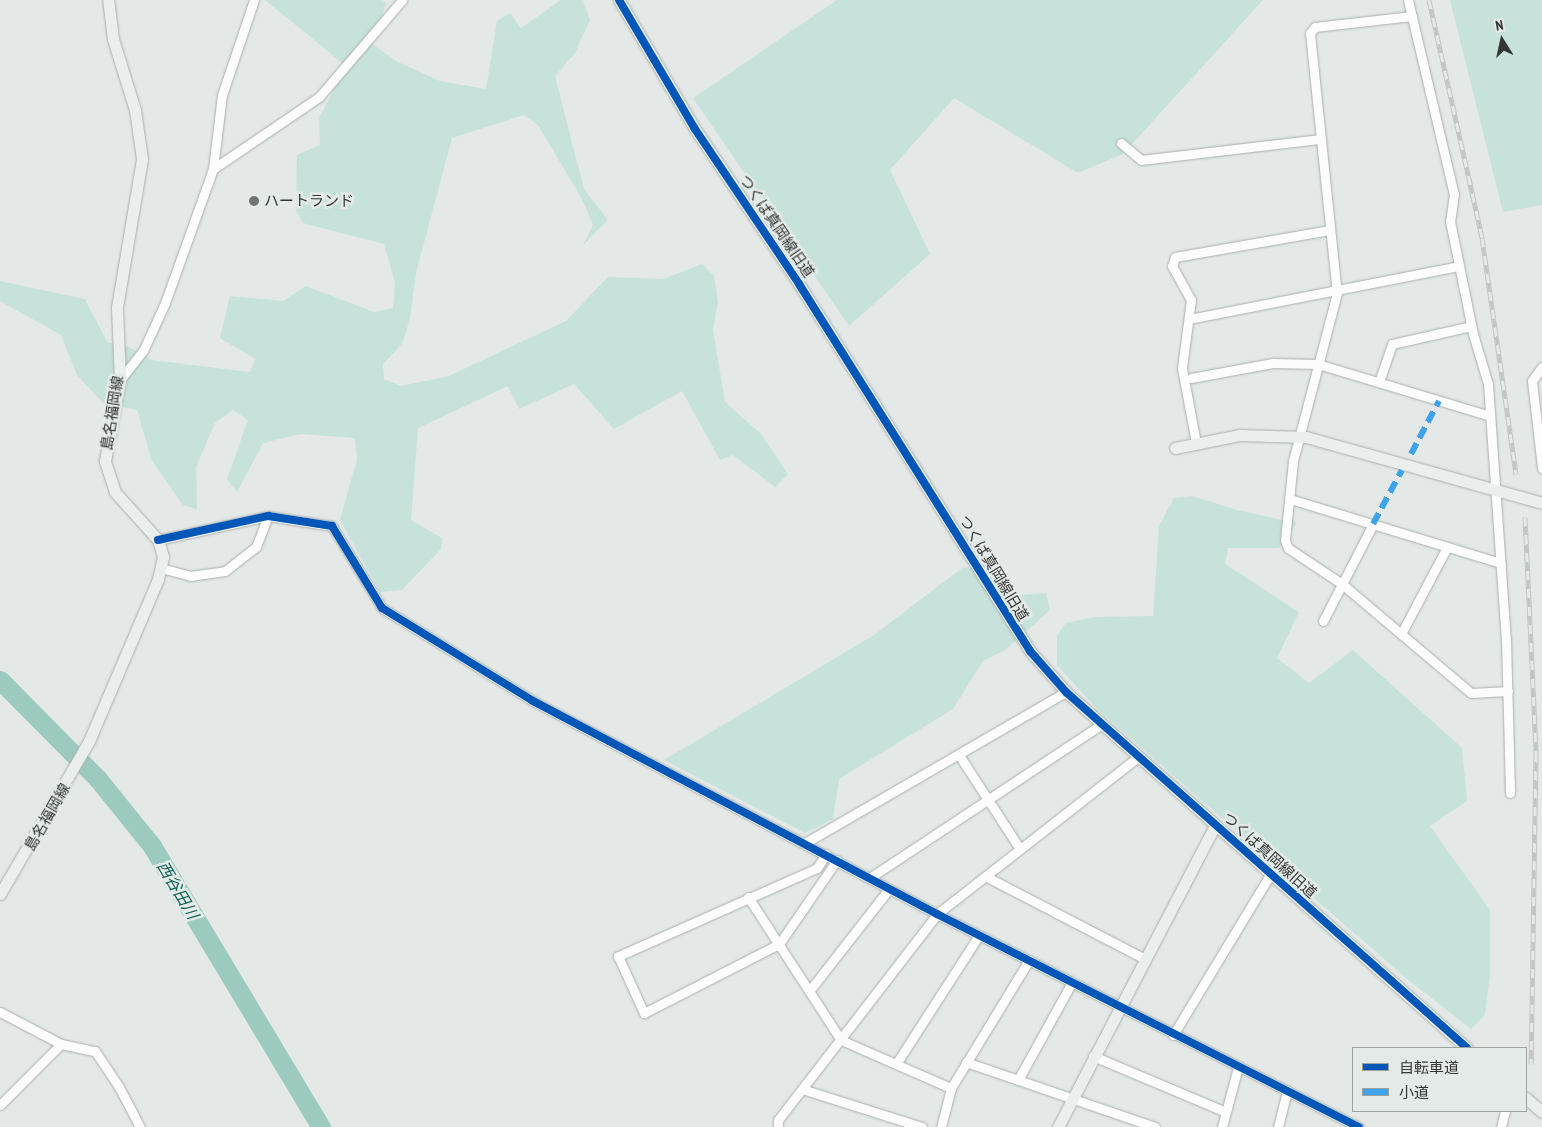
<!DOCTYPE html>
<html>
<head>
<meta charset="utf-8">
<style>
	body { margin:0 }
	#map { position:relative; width:1542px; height:1127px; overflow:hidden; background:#e4e9e7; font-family:"PT Sans Narrow","Noto Sans JP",sans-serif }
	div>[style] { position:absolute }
	.green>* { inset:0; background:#c6e2db }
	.river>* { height:19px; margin:-9.5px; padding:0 9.5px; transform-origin:9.5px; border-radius:9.5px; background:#9dcabf }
	.roads { filter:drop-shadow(0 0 1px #aaaead) drop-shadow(0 0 1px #aaaead) }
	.street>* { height:9px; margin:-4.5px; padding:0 4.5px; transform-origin:4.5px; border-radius:4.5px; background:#fbfcfb }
	.secondary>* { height:11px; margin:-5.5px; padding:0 5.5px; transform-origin:5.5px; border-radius:5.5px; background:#eaeeed }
	.rail>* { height:5px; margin-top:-2.5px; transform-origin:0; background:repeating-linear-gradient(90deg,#e3eae8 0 9px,#c3c4c3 0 18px); box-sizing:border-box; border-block:1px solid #c3c4c3 }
	.quiet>* { height:6px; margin-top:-3px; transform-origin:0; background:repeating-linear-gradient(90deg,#3ea3eb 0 12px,transparent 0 18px) }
	.cycleway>* { height:8px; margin:-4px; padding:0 4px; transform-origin:4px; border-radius:4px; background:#0057b8 }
	.dots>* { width:14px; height:14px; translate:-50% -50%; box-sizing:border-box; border:2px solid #e3eae8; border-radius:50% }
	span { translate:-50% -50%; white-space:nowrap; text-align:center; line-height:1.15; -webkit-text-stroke:5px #e3eae8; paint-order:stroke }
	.poi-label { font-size:15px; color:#343635 }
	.left { translate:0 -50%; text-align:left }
	.street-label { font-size:15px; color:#343635 }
	.water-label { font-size:16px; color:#106356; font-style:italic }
	.legend { position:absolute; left:1352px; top:1047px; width:175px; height:65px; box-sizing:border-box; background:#e3eae8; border:1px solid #9da2a0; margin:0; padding:6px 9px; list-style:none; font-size:15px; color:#343635 }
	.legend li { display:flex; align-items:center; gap:10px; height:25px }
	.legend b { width:25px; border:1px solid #9da2a0 }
	.north { position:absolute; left:1477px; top:15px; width:50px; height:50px; -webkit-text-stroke:4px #e3eae8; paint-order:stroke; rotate:350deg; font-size:14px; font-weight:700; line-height:20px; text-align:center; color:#343635 }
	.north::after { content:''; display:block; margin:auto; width:18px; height:22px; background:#343635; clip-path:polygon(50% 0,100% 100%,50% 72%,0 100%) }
</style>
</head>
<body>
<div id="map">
	<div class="green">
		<i style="clip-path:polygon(265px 0,382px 0,386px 3px,372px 44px,398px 62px,440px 81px,486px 89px,497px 21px,510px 13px,521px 28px,561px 0,583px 0,590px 20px,575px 53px,555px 76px,584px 189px,608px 220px,583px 245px,593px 225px,583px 201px,538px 125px,524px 115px,452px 138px,416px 273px,410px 319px,402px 344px,383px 364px,384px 379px,401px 386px,449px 376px,566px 321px,608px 277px,663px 279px,702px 264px,714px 276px,718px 302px,713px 330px,725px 402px,761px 434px,788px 474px,775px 487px,733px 455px,720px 460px,682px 391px,614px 429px,574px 384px,519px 409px,508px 386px,418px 428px,411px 520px,442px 538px,441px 549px,402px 590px,380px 592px,340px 520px,357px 459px,355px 438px,300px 434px,263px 443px,237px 492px,227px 479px,248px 420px,233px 410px,215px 423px,196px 467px,197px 509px,183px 505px,152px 461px,137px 410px,103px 403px,77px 375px,61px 335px,0 301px,0 281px,85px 299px,107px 342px,129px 347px,152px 360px,250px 372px,255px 359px,220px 338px,230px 296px,283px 301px,306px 286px,374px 312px,393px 308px,395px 283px,384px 244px,303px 223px,296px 211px,297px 155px,320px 145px,319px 118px,346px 66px)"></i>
		<i style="clip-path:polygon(837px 0,1263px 0,1123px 154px,1078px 173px,954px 98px,890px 170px,930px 254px,849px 326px,693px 98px)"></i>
		<i style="clip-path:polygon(1450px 0,1542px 0,1542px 205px,1503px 212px)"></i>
		<i style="clip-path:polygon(1192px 496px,1237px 510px,1297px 523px,1279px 548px,1228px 548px,1225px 564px,1299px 612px,1277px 658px,1309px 683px,1353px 650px,1462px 748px,1467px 801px,1430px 826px,1490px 910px,1490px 974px,1485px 1015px,1471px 1029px,1406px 978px,1098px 710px,1057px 665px,1057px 635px,1066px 623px,1095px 617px,1153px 616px,1159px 526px,1174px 498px)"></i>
		<i style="clip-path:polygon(991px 565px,1006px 596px,1046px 593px,1050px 610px,1005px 650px,983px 661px,953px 709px,839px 779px,833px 819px,805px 833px,664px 760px,874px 635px,962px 568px)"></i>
	</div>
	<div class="river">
		<i style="left:0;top:680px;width:139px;rotate:45.3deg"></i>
		<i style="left:98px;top:779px;width:86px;rotate:51.1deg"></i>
		<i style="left:152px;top:846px;width:328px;rotate:59deg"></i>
	</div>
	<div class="roads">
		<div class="street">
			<i style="left:1408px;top:0;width:199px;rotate:76.7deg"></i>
			<i style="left:1454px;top:194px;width:27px;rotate:98deg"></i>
			<i style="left:1450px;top:221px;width:115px;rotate:78.5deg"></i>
			<i style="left:1473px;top:334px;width:52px;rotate:73.3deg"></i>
			<i style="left:1488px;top:384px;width:256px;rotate:86deg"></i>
			<i style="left:1506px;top:639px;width:154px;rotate:88.5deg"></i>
			<i style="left:1412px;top:16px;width:98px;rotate:173.5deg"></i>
			<i style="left:1315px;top:27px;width:8px;rotate:130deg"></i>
			<i style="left:1310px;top:33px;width:261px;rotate:84.1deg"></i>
			<i style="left:1337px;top:293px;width:174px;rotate:104.7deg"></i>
			<i style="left:1293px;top:461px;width:79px;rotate:95.8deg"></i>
			<i style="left:1285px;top:540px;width:9px;rotate:69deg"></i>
			<i style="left:1288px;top:548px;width:65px;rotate:33.7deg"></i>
			<i style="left:1342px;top:584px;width:169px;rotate:40.2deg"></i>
			<i style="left:1471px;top:693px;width:37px;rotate:-3deg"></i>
			<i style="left:1121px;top:143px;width:26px;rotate:40deg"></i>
			<i style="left:1141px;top:160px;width:181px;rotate:-6.7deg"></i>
			<i style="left:213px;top:169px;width:128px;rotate:-34.2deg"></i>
			<i style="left:319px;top:97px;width:128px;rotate:-49.4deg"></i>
			<i style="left:1189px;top:319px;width:274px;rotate:-11.1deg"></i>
			<i style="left:1542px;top:367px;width:17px;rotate:126deg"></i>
			<i style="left:1532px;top:381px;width:88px;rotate:83.4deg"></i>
			<i style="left:1191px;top:378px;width:83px;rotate:-10.4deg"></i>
			<i style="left:1273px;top:363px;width:45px;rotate:1.3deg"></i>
			<i style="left:1318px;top:364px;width:180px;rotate:16.8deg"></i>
			<i style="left:120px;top:380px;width:37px;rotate:-52deg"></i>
			<i style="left:143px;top:351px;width:53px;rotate:-65.4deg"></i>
			<i style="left:165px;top:303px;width:142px;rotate:-70.3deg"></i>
			<i style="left:213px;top:169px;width:75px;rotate:-83.1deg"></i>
			<i style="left:222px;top:95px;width:100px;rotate:-71.4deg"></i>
			<i style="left:1379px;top:382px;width:40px;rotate:-71.1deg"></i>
			<i style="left:1392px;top:344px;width:81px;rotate:-12.8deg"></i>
			<i style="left:1196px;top:443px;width:76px;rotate:-100.6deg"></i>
			<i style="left:1182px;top:368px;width:69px;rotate:-82.5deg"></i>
			<i style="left:1191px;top:300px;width:39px;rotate:-119deg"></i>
			<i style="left:1172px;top:266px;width:9px;rotate:-72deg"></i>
			<i style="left:1175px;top:257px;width:157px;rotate:-9.9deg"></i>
			<i style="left:1290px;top:499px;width:220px;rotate:16.9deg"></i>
			<i style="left:158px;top:540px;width:113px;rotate:-12.3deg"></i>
			<i style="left:268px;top:516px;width:65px;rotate:8.9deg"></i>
			<i style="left:332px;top:526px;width:96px;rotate:58.6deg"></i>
			<i style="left:382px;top:608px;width:177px;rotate:31.6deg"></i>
			<i style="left:533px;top:701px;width:457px;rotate:27.8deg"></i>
			<i style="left:937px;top:914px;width:473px;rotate:26.8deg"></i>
			<i style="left:161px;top:568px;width:30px;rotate:15deg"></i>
			<i style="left:190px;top:576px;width:35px;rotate:-8deg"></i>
			<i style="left:225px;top:571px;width:39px;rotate:-38deg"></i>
			<i style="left:256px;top:547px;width:33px;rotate:-69deg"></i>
			<i style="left:1323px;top:621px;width:109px;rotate:-62.7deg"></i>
			<i style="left:1401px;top:634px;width:98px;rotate:-62.1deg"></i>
			<i style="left:959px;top:755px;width:112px;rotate:57deg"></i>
			<i style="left:805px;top:843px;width:302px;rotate:-30.1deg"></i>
			<i style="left:826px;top:854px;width:17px;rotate:123deg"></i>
			<i style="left:817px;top:868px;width:218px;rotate:156.1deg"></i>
			<i style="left:618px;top:956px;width:63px;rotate:65.5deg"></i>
			<i style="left:644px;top:1013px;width:152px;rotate:-27.1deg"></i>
			<i style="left:779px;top:944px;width:102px;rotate:-55.4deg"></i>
			<i style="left:871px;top:877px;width:277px;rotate:-33.5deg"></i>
			<i style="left:987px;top:877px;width:178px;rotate:27.4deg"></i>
			<i style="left:748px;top:897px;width:171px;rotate:57deg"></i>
			<i style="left:841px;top:1040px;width:120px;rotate:23.6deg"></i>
			<i style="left:810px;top:990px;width:128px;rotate:-52deg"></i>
			<i style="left:0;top:1012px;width:69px;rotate:27.7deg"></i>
			<i style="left:61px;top:1044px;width:35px;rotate:12deg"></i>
			<i style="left:95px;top:1051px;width:43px;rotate:56.3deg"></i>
			<i style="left:119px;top:1087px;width:45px;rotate:62.3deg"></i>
			<i style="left:1173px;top:1035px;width:189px;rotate:-58.8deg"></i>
			<i style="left:1093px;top:1056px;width:144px;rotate:22.8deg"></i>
			<i style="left:966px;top:1062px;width:200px;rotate:19deg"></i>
			<i style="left:896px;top:1064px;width:153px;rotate:-57.2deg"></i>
			<i style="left:1018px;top:1080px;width:112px;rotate:-61.1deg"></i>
			<i style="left:802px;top:1089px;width:126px;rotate:17.6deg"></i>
			<i style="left:0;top:1105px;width:86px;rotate:-45deg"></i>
			<i style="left:778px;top:1127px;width:7px;rotate:-90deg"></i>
			<i style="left:778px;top:1120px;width:260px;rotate:-52.3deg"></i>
			<i style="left:937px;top:914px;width:256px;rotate:-38deg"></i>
			<i style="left:941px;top:1127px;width:40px;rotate:-75.6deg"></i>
			<i style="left:951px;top:1088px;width:150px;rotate:-58.6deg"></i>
			<i style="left:1222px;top:1127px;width:62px;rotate:-75.1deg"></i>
			<i style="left:1278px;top:1127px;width:38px;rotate:-76deg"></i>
			<i style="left:1501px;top:1127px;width:16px;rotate:-76deg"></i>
		</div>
		<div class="secondary">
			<i style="left:619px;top:0;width:150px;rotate:59.5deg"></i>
			<i style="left:695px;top:129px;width:187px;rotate:56.1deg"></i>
			<i style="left:799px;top:284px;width:434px;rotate:57.8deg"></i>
			<i style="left:1030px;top:651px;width:55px;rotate:48.7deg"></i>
			<i style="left:1066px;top:692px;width:536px;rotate:41.6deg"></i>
			<i style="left:1175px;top:448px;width:65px;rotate:-11.5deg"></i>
			<i style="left:1239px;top:435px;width:67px;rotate:1.7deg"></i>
			<i style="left:1306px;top:437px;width:245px;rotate:15.6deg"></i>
			<i style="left:0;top:894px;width:177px;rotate:-59.8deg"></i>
			<i style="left:89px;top:741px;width:176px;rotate:-66.9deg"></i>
			<i style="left:158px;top:579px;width:23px;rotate:-77deg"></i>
			<i style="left:163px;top:557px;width:18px;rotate:-106deg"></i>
			<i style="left:158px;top:540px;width:64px;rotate:-131.9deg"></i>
			<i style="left:115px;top:492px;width:33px;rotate:-108deg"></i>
			<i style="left:105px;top:461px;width:82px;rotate:-79.5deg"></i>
			<i style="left:120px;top:380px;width:73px;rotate:-92.4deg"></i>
			<i style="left:117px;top:307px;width:150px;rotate:-80.4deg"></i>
			<i style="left:142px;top:159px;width:49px;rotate:-98.1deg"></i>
			<i style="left:135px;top:110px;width:74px;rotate:-107.2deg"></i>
			<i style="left:113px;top:39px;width:39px;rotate:-97deg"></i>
			<i style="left:1526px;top:1098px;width:21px;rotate:41deg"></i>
			<i style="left:1058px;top:1127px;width:340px;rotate:-62.5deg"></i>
		</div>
	</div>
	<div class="rail">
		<i style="left:1429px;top:0;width:244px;rotate:77.4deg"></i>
		<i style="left:1482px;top:238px;width:239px;rotate:81.8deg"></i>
		<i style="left:1525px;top:517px;width:236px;rotate:87.3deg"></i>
		<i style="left:1536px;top:753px;width:311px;rotate:90.9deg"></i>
	</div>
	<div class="quiet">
		<i style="left:1411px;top:454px;width:60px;rotate:-62.2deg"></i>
		<i style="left:1373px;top:524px;width:61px;rotate:-61.8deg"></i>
	</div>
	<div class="cycleway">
		<i style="left:619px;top:0;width:150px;rotate:59.5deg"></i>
		<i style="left:695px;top:129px;width:187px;rotate:56.1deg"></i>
		<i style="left:799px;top:284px;width:434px;rotate:57.8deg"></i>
		<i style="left:1030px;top:651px;width:55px;rotate:48.7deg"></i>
		<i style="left:1066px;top:692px;width:536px;rotate:41.6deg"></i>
		<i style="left:158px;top:540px;width:113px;rotate:-12.3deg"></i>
		<i style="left:268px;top:516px;width:65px;rotate:8.9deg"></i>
		<i style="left:332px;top:526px;width:96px;rotate:58.6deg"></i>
		<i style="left:382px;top:608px;width:177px;rotate:31.6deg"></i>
		<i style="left:533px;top:701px;width:457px;rotate:27.8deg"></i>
		<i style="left:937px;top:914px;width:473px;rotate:26.8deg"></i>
	</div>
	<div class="dots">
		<i style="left:254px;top:201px;background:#727573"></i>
	</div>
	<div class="poi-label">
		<span class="left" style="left:264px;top:201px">ハートランド</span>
	</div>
	<div class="street-label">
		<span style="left:777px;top:226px;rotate:56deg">つくば真岡線旧道</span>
		<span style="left:112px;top:413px;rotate:-81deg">島名福岡線</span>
		<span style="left:994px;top:568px;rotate:59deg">つくば真岡線旧道</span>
		<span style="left:47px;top:817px;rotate:-60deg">島名福岡線</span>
		<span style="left:1270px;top:855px;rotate:42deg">つくば真岡線旧道</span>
	</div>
	<div class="water-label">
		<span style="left:178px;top:890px;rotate:59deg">西谷田川</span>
	</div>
	<ul class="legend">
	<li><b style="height:6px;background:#0057b8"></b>自転車道</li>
	<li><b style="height:6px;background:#3ea3eb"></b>小道</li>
	</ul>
	<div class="north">N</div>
</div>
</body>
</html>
